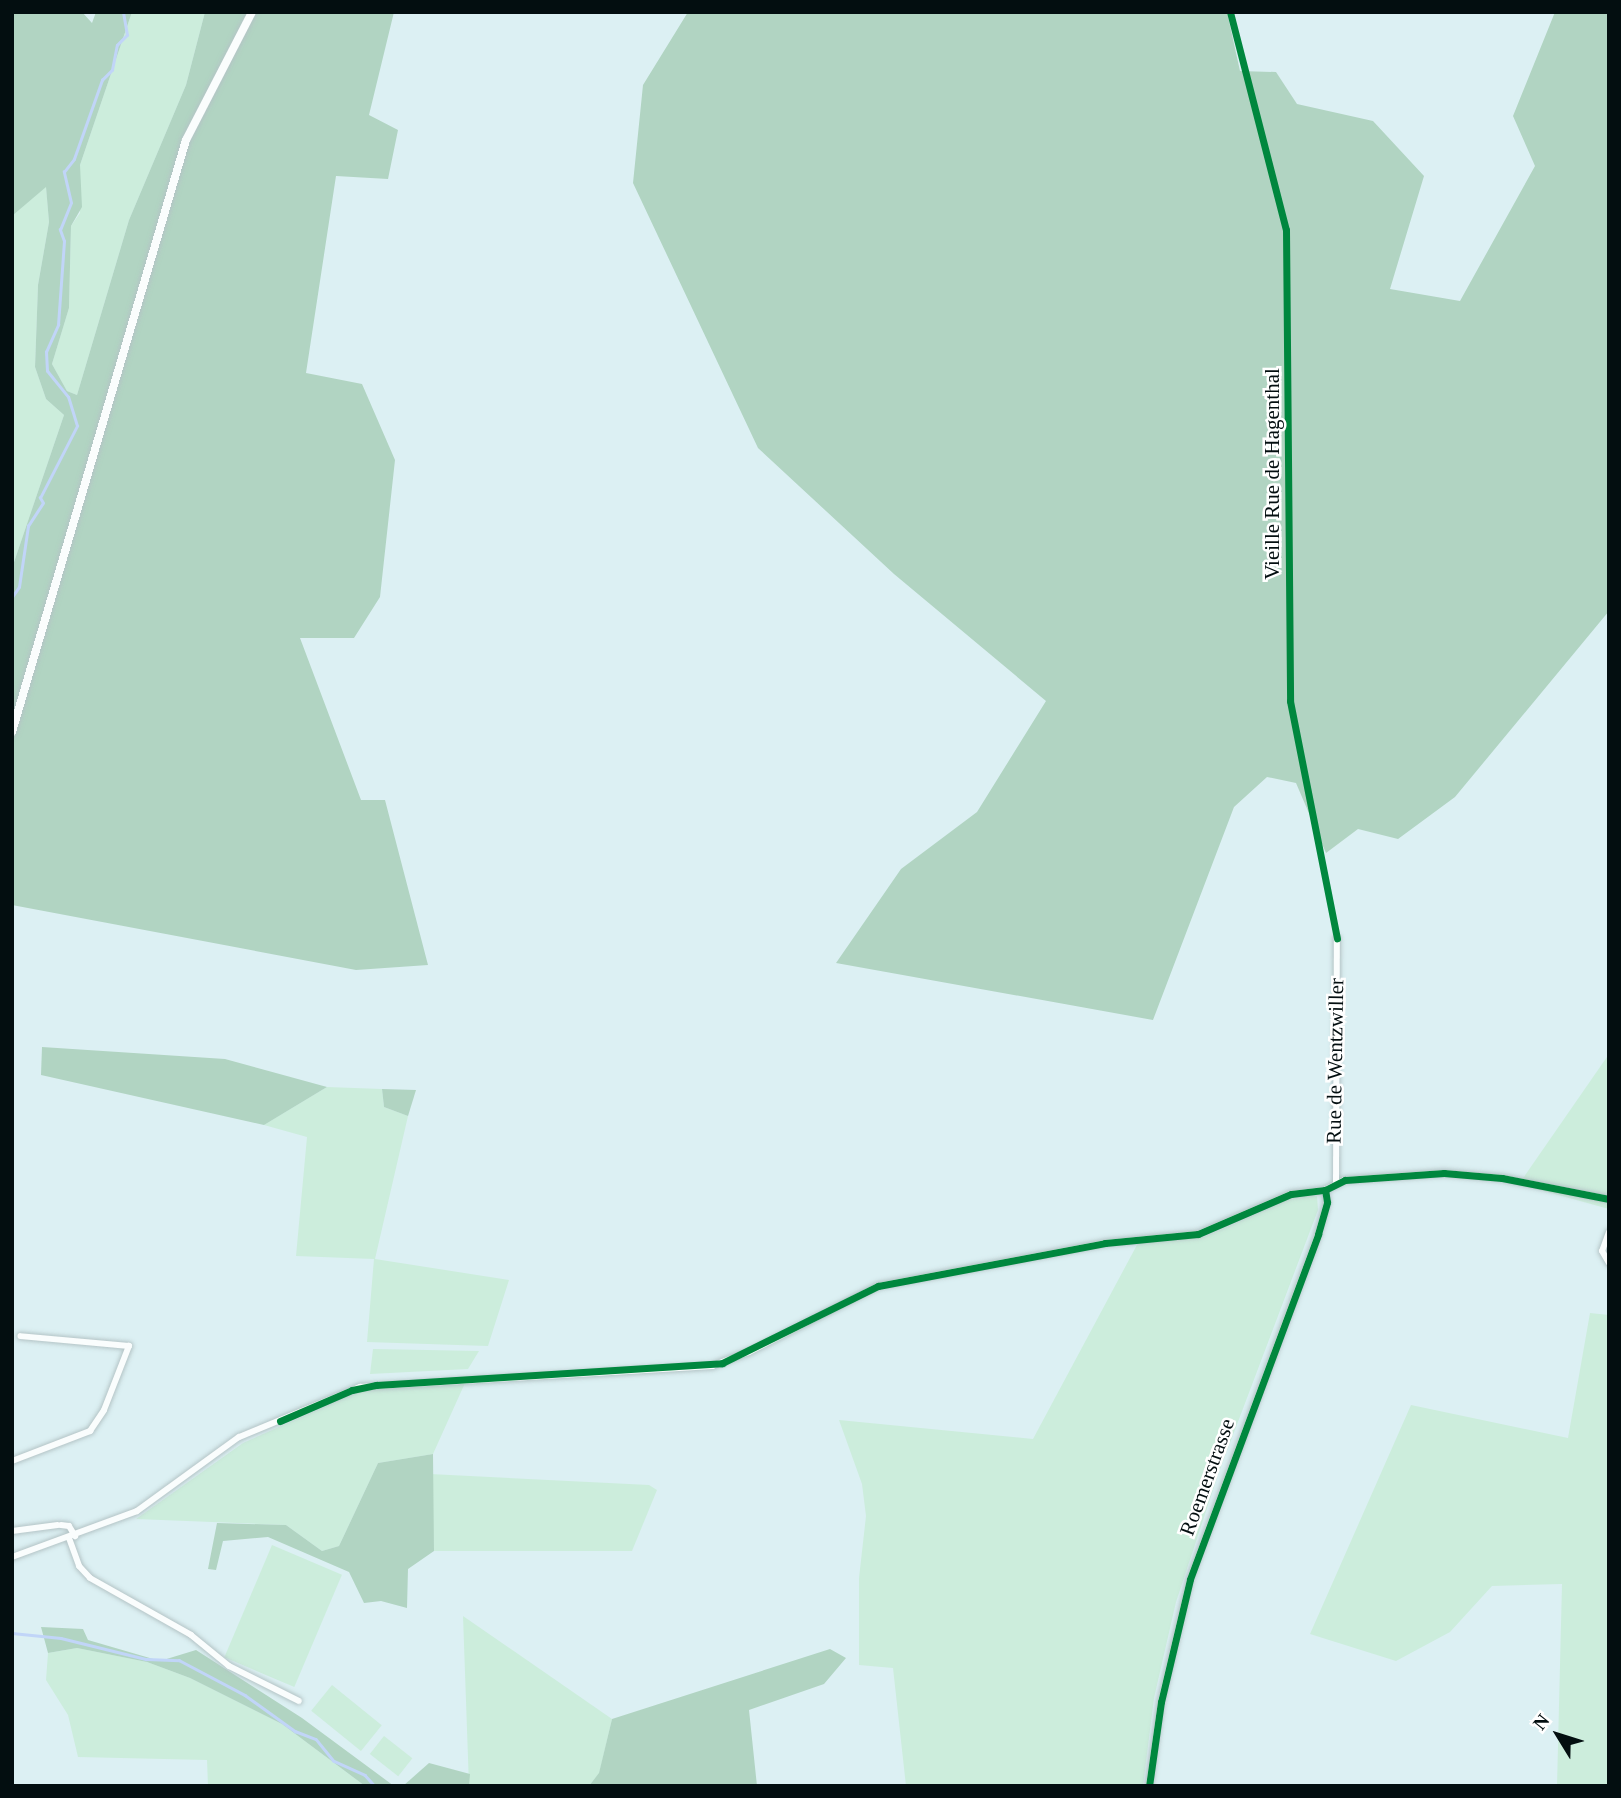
<!DOCTYPE html>
<html>
<head>
<meta charset="utf-8">
<style>
	body { margin:0 }
	#map { position:relative; width:1621px; height:1798px; overflow:hidden; background:#dcf0f3; font-family:Georgia,serif }
	div>[style] { position:absolute }
	.green>* { inset:0; background:#cceddc; transform-origin:0 0 }
	.forest>* { inset:0; background:#b1d4c2 }
	.stream>* { height:2.5px; margin:-1.25px; padding:0 1.25px; transform-origin:1.25px; border-radius:1.25px; background:#c1d5f8 }
	.roads { filter:drop-shadow(0 0 2px #b4c4c6) drop-shadow(0 0 2px #b4c4c6) }
	.minor>* { height:6px; margin:-3px; padding:0 3px; transform-origin:3px; border-radius:3px; background:#fafdfd }
	.tertiary>* { height:8px; margin:-4px; padding:0 4px; transform-origin:4px; border-radius:4px; background:#fafdfd }
	.cycleway>* { height:7px; margin:-3.5px; padding:0 3.5px; transform-origin:3.5px; border-radius:3.5px; background:#00873e }
	span { translate:-50% -50%; white-space:nowrap; text-align:center; line-height:1.15; -webkit-text-stroke:5px #fff; paint-order:stroke }
	.street-label { font-size:21px; color:#030e10 }
	.frame { position:absolute; inset:0; border:14px solid #030e10; pointer-events:none }
	.north { position:absolute; left:1523px; top:1700px; width:70px; height:70px; -webkit-text-stroke:5px #fff; paint-order:stroke; rotate:308deg; font-size:19px; font-weight:700; line-height:28px; text-align:center; color:#030e10 }
	.north::after { content:''; display:block; margin:auto; width:24px; height:32px; background:#030e10; clip-path:polygon(50% 0,100% 100%,50% 72%,0 100%) }
</style>
</head>
<body>
<div id="map">
	<div class="green">
		<i style="clip-path:polygon(132px 12px,205px 12px,186px 85px,129px 220px,77px 395px,67px 391px,52px 364px,69px 308px,71px 226px,80px 213px,80px 165px)"></i>
		<i style="clip-path:polygon(46px 186px,49px 222px,38px 285px,35px 367px,46px 399px,64px 415px,12px 568px,12px 216px)"></i>
		<i style="clip-path:polygon(1609px 1054px,1609px 1209px,1519px 1184px)"></i>
		<i style="clip-path:polygon(327px 1087px,382px 1089px,384px 1107px,408px 1116px,375px 1259px,509px 1280px,488px 1346px,367px 1342px,374px 1259px,296px 1256px,307px 1137px,264px 1125px)"></i>
		<i style="clip-path:polygon(1299px 1195px,1317px 1196px,1318px 1210px,1219px 1472px,1176px 1602px,1154px 1698px,1143px 1786px,906px 1786px,893px 1668px,859px 1665px,859px 1578px,866px 1516px,862px 1484px,839px 1420px,1033px 1439px,1138px 1243px,1204px 1237px)"></i>
		<i style="clip-path:polygon(1590px 1313px,1609px 1315px,1609px 1786px,1557px 1786px,1562px 1584px,1492px 1586px,1450px 1632px,1396px 1661px,1310px 1634px,1411px 1405px,1568px 1438px)"></i>
		<i style="clip-path:polygon(373px 1349px,374px 1349px,479px 1351px,468px 1369px,370px 1374px)"></i>
		<i style="clip-path:polygon(465px 1383px,433px 1454px,378px 1463px,339px 1546px,322px 1551px,286px 1525px,136px 1519px,243px 1443px,367px 1388px)"></i>
		<i style="clip-path:polygon(430px 1474px,649px 1485px,657px 1490px,632px 1551px,434px 1551px)"></i>
		<i style="left:272px;top:1545px;width:76px;height:122px;rotate:23deg"></i>
		<i style="clip-path:polygon(463px 1616px,612px 1719px,599px 1774px,589px 1786px,469px 1786px)"></i>
		<i style="clip-path:polygon(77px 1648px,147px 1662px,190px 1678px,282px 1724px,365px 1786px,208px 1786px,207px 1760px,78px 1757px,68px 1715px,46px 1680px,48px 1653px)"></i>
		<i style="left:332px;top:1685px;width:64px;height:33px;rotate:39deg"></i>
		<i style="left:384px;top:1736px;width:36px;height:23px;rotate:38deg"></i>
	</div>
	<div class="forest">
		<i style="clip-path:polygon(12px 12px,82px 12px,92px 23px,96px 12px,132px 12px,80px 165px,82px 207px,71px 226px,69px 308px,52px 364px,67px 391px,77px 395px,129px 220px,186px 85px,205px 12px,394px 12px,369px 115px,398px 130px,388px 179px,336px 176px,306px 373px,362px 384px,395px 460px,380px 597px,354px 638px,300px 638px,361px 800px,385px 800px,428px 965px,356px 970px,12px 905px,12px 568px,64px 415px,46px 399px,35px 367px,38px 285px,49px 222px,46px 187px,12px 216px)"></i>
		<i style="clip-path:polygon(688px 12px,1227px 12px,1240px 71px,1276px 72px,1297px 104px,1373px 121px,1424px 176px,1390px 289px,1460px 301px,1535px 166px,1513px 116px,1555px 12px,1609px 12px,1609px 611px,1455px 797px,1398px 839px,1358px 829px,1326px 853px,1296px 783px,1267px 777px,1234px 807px,1153px 1020px,836px 963px,901px 869px,977px 812px,1046px 701px,894px 574px,758px 448px,633px 183px,643px 85px)"></i>
		<i style="clip-path:polygon(42px 1047px,225px 1059px,327px 1087px,264px 1125px,41px 1075px)"></i>
		<i style="clip-path:polygon(382px 1089px,416px 1090px,408px 1116px,384px 1107px)"></i>
		<i style="clip-path:polygon(433px 1454px,434px 1551px,408px 1569px,407px 1608px,381px 1601px,364px 1603px,349px 1572px,268px 1537px,223px 1541px,216px 1570px,208px 1569px,217px 1523px,286px 1525px,322px 1551px,339px 1546px,378px 1463px)"></i>
		<i style="clip-path:polygon(41px 1627px,83px 1629px,88px 1640px,160px 1661px,196px 1650px,302px 1718px,394px 1786px,365px 1786px,282px 1724px,190px 1678px,147px 1662px,77px 1648px,48px 1653px)"></i>
		<i style="clip-path:polygon(830px 1649px,846px 1658px,824px 1684px,749px 1710px,757px 1786px,589px 1786px,599px 1773px,612px 1719px)"></i>
		<i style="clip-path:polygon(429px 1763px,470px 1774px,469px 1786px,403px 1786px)"></i>
	</div>
	<div class="stream">
		<i style="left:12px;top:597px;width:12px;rotate:-55deg"></i>
		<i style="left:19px;top:587px;width:62px;rotate:-81.6deg"></i>
		<i style="left:28px;top:526px;width:27px;rotate:-57deg"></i>
		<i style="left:43px;top:503px;width:6px;rotate:-121deg"></i>
		<i style="left:40px;top:498px;width:81px;rotate:-62.8deg"></i>
		<i style="left:77px;top:426px;width:30px;rotate:-107deg"></i>
		<i style="left:68px;top:397px;width:33px;rotate:-129deg"></i>
		<i style="left:47px;top:371px;width:19px;rotate:-93deg"></i>
		<i style="left:46px;top:352px;width:30px;rotate:-66deg"></i>
		<i style="left:58px;top:325px;width:84px;rotate:-85.9deg"></i>
		<i style="left:64px;top:241px;width:12px;rotate:-110deg"></i>
		<i style="left:60px;top:230px;width:29px;rotate:-68deg"></i>
		<i style="left:71px;top:203px;width:32px;rotate:-103deg"></i>
		<i style="left:64px;top:172px;width:16px;rotate:-52deg"></i>
		<i style="left:74px;top:159px;width:84px;rotate:-70.5deg"></i>
		<i style="left:102px;top:80px;width:14px;rotate:-45deg"></i>
		<i style="left:112px;top:70px;width:25px;rotate:-79deg"></i>
		<i style="left:117px;top:45px;width:14px;rotate:-45deg"></i>
		<i style="left:127px;top:35px;width:23px;rotate:-100deg"></i>
		<i style="left:12px;top:1633px;width:49px;rotate:5.8deg"></i>
		<i style="left:61px;top:1638px;width:88px;rotate:13.9deg"></i>
		<i style="left:146px;top:1659px;width:33px;rotate:2deg"></i>
		<i style="left:179px;top:1660px;width:75px;rotate:27.9deg"></i>
		<i style="left:245px;top:1695px;width:62px;rotate:35.8deg"></i>
		<i style="left:295px;top:1731px;width:22px;rotate:21deg"></i>
		<i style="left:316px;top:1739px;width:28px;rotate:51deg"></i>
		<i style="left:334px;top:1761px;width:34px;rotate:24deg"></i>
		<i style="left:365px;top:1775px;width:15px;rotate:48deg"></i>
	</div>
	<div class="roads">
		<div class="minor">
			<i style="left:1336px;top:1183px;width:245px;rotate:-89.8deg"></i>
			<i style="left:1609px;top:1232px;width:20px;rotate:110deg"></i>
			<i style="left:1602px;top:1251px;width:14px;rotate:60deg"></i>
			<i style="left:12px;top:1461px;width:84px;rotate:-21deg"></i>
			<i style="left:90px;top:1431px;width:25px;rotate:-56deg"></i>
			<i style="left:104px;top:1410px;width:69px;rotate:-68.7deg"></i>
			<i style="left:129px;top:1346px;width:109px;rotate:-174.8deg"></i>
			<i style="left:61px;top:1525px;width:8px;rotate:7deg"></i>
			<i style="left:69px;top:1526px;width:12px;rotate:59deg"></i>
			<i style="left:12px;top:1531px;width:46px;rotate:-7.4deg"></i>
			<i style="left:69px;top:1538px;width:30px;rotate:70deg"></i>
			<i style="left:79px;top:1566px;width:16px;rotate:47deg"></i>
			<i style="left:90px;top:1578px;width:116px;rotate:29.4deg"></i>
			<i style="left:191px;top:1635px;width:49px;rotate:39.2deg"></i>
			<i style="left:229px;top:1666px;width:78px;rotate:26.6deg"></i>
			<i style="left:12px;top:1557px;width:133px;rotate:-20.2deg"></i>
			<i style="left:137px;top:1511px;width:126px;rotate:-36deg"></i>
			<i style="left:239px;top:1437px;width:131px;rotate:-22.5deg"></i>
			<i style="left:360px;top:1387px;width:353px;rotate:-3.4deg"></i>
			<i style="left:712px;top:1366px;width:40px;rotate:-21deg"></i>
			<i style="left:749px;top:1352px;width:145px;rotate:-27.1deg"></i>
			<i style="left:878px;top:1286px;width:231px;rotate:-10.7deg"></i>
			<i style="left:1105px;top:1243px;width:93px;rotate:-5.5deg"></i>
			<i style="left:1198px;top:1234px;width:101px;rotate:-23.3deg"></i>
			<i style="left:1291px;top:1194px;width:34px;rotate:-7deg"></i>
			<i style="left:1325px;top:1190px;width:22px;rotate:-27deg"></i>
			<i style="left:1345px;top:1180px;width:99px;rotate:-4deg"></i>
			<i style="left:1444px;top:1173px;width:58px;rotate:4.9deg"></i>
			<i style="left:1502px;top:1178px;width:109px;rotate:11.1deg"></i>
			<i style="left:1149px;top:1786px;width:85px;rotate:-81.9deg"></i>
			<i style="left:1161px;top:1702px;width:126px;rotate:-76.7deg"></i>
			<i style="left:1190px;top:1579px;width:368px;rotate:-69.6deg"></i>
			<i style="left:1318px;top:1234px;width:33px;rotate:-74deg"></i>
			<i style="left:1327px;top:1202px;width:12px;rotate:-99deg"></i>
		</div>
		<div class="tertiary">
			<i style="left:12px;top:732px;width:617px;rotate:-73.62deg"></i>
			<i style="left:186px;top:140px;width:144px;rotate:-62.7deg"></i>
		</div>
	</div>
	<div class="cycleway">
		<i style="left:1230px;top:12px;width:225px;rotate:75.6deg"></i>
		<i style="left:1286px;top:230px;width:471px;rotate:89.5deg"></i>
		<i style="left:1290px;top:701px;width:242px;rotate:78.8deg"></i>
		<i style="left:280px;top:1421px;width:78px;rotate:-23.3deg"></i>
		<i style="left:352px;top:1390px;width:25px;rotate:-12deg"></i>
		<i style="left:376px;top:1385px;width:347px;rotate:-3.6deg"></i>
		<i style="left:722px;top:1363px;width:174px;rotate:-26.3deg"></i>
		<i style="left:878px;top:1286px;width:231px;rotate:-10.7deg"></i>
		<i style="left:1105px;top:1243px;width:93px;rotate:-5.5deg"></i>
		<i style="left:1198px;top:1234px;width:101px;rotate:-23.3deg"></i>
		<i style="left:1291px;top:1194px;width:34px;rotate:-7deg"></i>
		<i style="left:1325px;top:1190px;width:22px;rotate:-27deg"></i>
		<i style="left:1345px;top:1180px;width:99px;rotate:-4deg"></i>
		<i style="left:1444px;top:1173px;width:58px;rotate:4.9deg"></i>
		<i style="left:1502px;top:1178px;width:109px;rotate:11.1deg"></i>
		<i style="left:1149px;top:1786px;width:85px;rotate:-81.9deg"></i>
		<i style="left:1161px;top:1702px;width:126px;rotate:-76.7deg"></i>
		<i style="left:1190px;top:1579px;width:368px;rotate:-69.6deg"></i>
		<i style="left:1318px;top:1234px;width:33px;rotate:-74deg"></i>
		<i style="left:1327px;top:1202px;width:12px;rotate:-99deg"></i>
	</div>
	<div class="street-label">
		<span style="left:1272px;top:474px;rotate:-90deg">Vieille Rue de Hagenthal</span>
		<span style="left:1335px;top:1061px;rotate:-89deg">Rue de Wentzwiller</span>
		<span style="left:1207px;top:1477px;rotate:-70deg">Roemerstrasse</span>
	</div>
	<div class="frame"></div>
	<div class="north">N</div>
</div>
</body>
</html>
